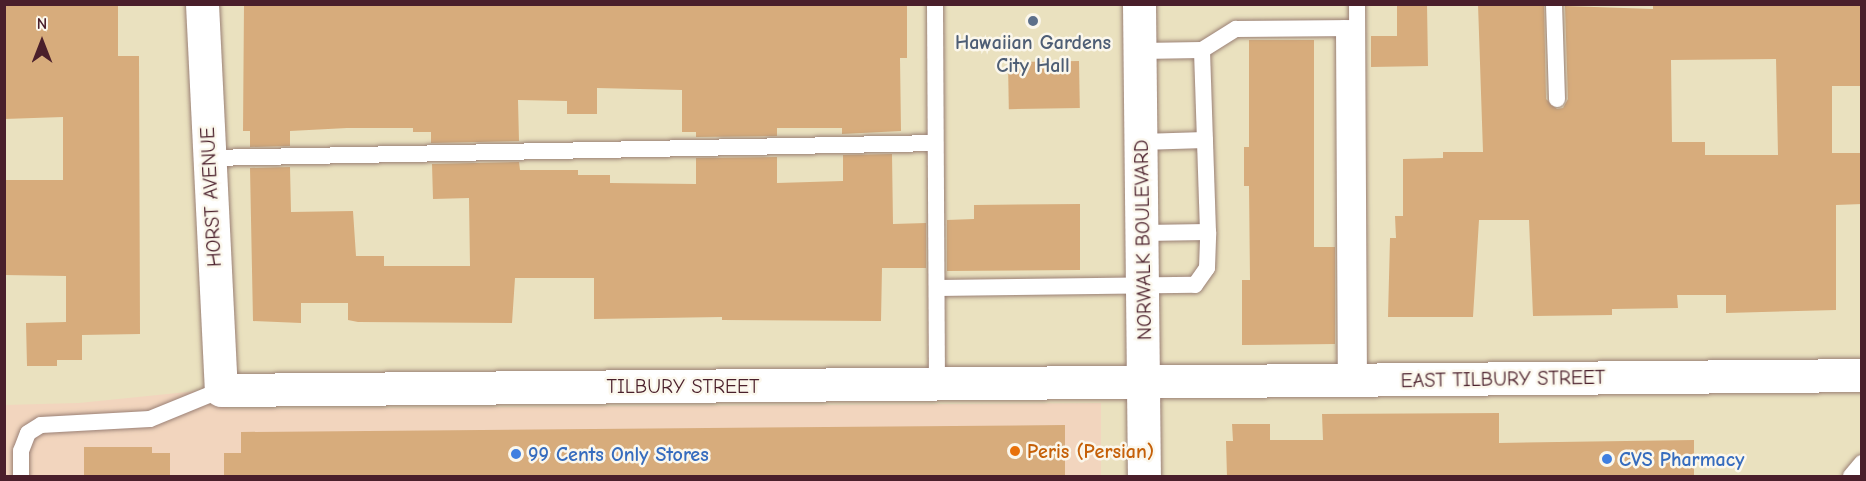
<!DOCTYPE html>
<html>
<head>
<meta charset="utf-8">
<style>
	body { margin:0 }
	#map { position:relative; width:1866px; height:481px; overflow:hidden; background:#eae1bf; font-family:"Comic Neue",sans-serif }
	div>[style] { position:absolute }
	.built>* { inset:0; background:#f2d5be }
	.building>* { inset:0; background:#d7ac7c; transform-origin:0 0 }
	.roads { filter:drop-shadow(0 0 2px #9a8075) drop-shadow(0 0 2px #9a8075) }
	.lane>* { height:16px; margin:-8px; padding:0 8px; transform-origin:8px; border-radius:8px; background:#fff }
	.street>* { height:33px; margin:-16.5px; padding:0 16.5px; transform-origin:16.5px; border-radius:16.5px; background:#fff }
	.secondary>* { height:33px; margin:-16.5px; padding:0 16.5px; transform-origin:16.5px; border-radius:16.5px; background:#fff }
	.dots>* { width:16px; height:16px; translate:-50% -50%; box-sizing:border-box; border:3px solid #fbf7ec; border-radius:50% }
	span { translate:-50% -50%; white-space:nowrap; text-align:center; line-height:1.15; -webkit-text-stroke:5px #fbf7ec; paint-order:stroke }
	.service-label { font-size:20px; color:#4e5e75; font-weight:700 }
	.street-label { font-size:20px; color:#4a1f2b }
	.food-label { font-size:20px; color:#c56008; font-weight:700 }
	.left { translate:0 -50%; text-align:left }
	.shop-label { font-size:20px; color:#366cbe; font-weight:700 }
	.frame { position:absolute; inset:0; border:6px solid #4a1f2b; pointer-events:none }
	.north { position:absolute; left:12px; top:12px; width:60px; height:60px; -webkit-text-stroke:4px #fbf7ec; paint-order:stroke; rotate:0deg; font-size:16px; font-weight:700; line-height:24px; text-align:center; color:#4a1f2b }
	.north::after { content:''; display:block; margin:auto; width:21px; height:27px; background:#4a1f2b; clip-path:polygon(50% 0,100% 100%,50% 72%,0 100%) }
</style>
</head>
<body>
<div id="map">
	<div class="built">
		<i style="clip-path:polygon(197px 391px,230px 409px,1101px 403px,1101px 476px,5px 476px,4px 405px,79px 403px)"></i>
	</div>
	<div class="building">
		<i style="clip-path:polygon(4px 4px,118px 4px,118px 56px,139px 56px,140px 334px,82px 335px,82px 360px,57px 360px,57px 366px,27px 366px,26px 323px,66px 322px,66px 276px,4px 275px,4px 180px,63px 180px,63px 117px,4px 119px)"></i>
		<i style="clip-path:polygon(244px 4px,907px 4px,907px 58px,900px 58px,901px 131px,842px 134px,842px 128px,777px 128px,777px 136px,696px 137px,696px 132px,682px 132px,682px 90px,597px 88px,597px 114px,567px 114px,567px 101px,518px 100px,519px 141px,431px 143px,431px 132px,413px 132px,413px 128px,347px 128px,290px 131px,290px 146px,250px 147px,250px 131px,243px 131px)"></i>
		<i style="clip-path:polygon(1397px 4px,1427px 4px,1428px 66px,1371px 67px,1371px 36px,1397px 36px)"></i>
		<i style="clip-path:polygon(evenodd,1478px 4px,1544px 6px,1546px 99px,1557px 109px,1563px 108px,1568px 99px,1565px 6px,1653px 9px,1653px 4px,1862px 4px,1862px 86px,1832px 86px,1832px 153px,1862px 153px,1862px 204px,1836px 205px,1836px 310px,1726px 313px,1726px 295px,1677px 295px,1678px 308px,1612px 309px,1612px 315px,1533px 316px,1529px 220px,1479px 220px,1473px 317px,1388px 317px,1390px 238px,1396px 238px,1395px 216px,1403px 216px,1403px 159px,1443px 158px,1443px 152px,1483px 152px,1478px 4px,1776px 59px,1778px 155px,1705px 155px,1705px 142px,1672px 142px,1671px 60px,1776px 59px)"></i>
		<i style="clip-path:polygon(1249px 40px,1314px 40px,1314px 247px,1335px 247px,1335px 344px,1242px 345px,1242px 280px,1250px 280px,1249px 186px,1244px 186px,1244px 147px,1249px 147px)"></i>
		<i style="left:1079px;top:61px;width:47px;height:71px;rotate:89deg"></i>
		<i style="clip-path:polygon(892px 154px,893px 224px,926px 223px,926px 268px,882px 268px,881px 321px,722px 320px,722px 317px,594px 319px,594px 278px,515px 278px,512px 323px,358px 322px,348px 320px,348px 303px,301px 303px,301px 323px,253px 321px,250px 168px,290px 167px,291px 212px,353px 211px,356px 256px,384px 256px,384px 266px,470px 266px,469px 198px,433px 199px,432px 164px,519px 162px,520px 170px,578px 170px,578px 175px,610px 175px,610px 183px,696px 184px,696px 158px,777px 157px,777px 183px,843px 181px,843px 155px)"></i>
		<i style="clip-path:polygon(1080px 204px,1080px 270px,947px 271px,947px 220px,974px 219px,974px 205px)"></i>
		<i style="clip-path:polygon(1499px 413px,1499px 443px,1694px 440px,1694px 477px,1227px 477px,1226px 441px,1233px 441px,1232px 424px,1270px 424px,1270px 440px,1323px 440px,1322px 414px)"></i>
		<i style="clip-path:polygon(1065px 425px,1065px 477px,224px 477px,224px 453px,241px 453px,241px 432px)"></i>
		<i style="clip-path:polygon(84px 447px,152px 447px,152px 453px,170px 453px,170px 477px,84px 477px)"></i>
	</div>
	<div class="roads">
		<div class="lane">
			<i style="left:935px;top:4px;width:379px;rotate:89.7deg"></i>
			<i style="left:1357px;top:4px;width:378px;rotate:89.7deg"></i>
			<i style="left:1554px;top:4px;width:95px;rotate:88.2deg"></i>
			<i style="left:1344px;top:28px;width:354px;rotate:89.7deg"></i>
			<i style="left:1140px;top:51px;width:62px;rotate:-0.9deg"></i>
			<i style="left:1202px;top:50px;width:40px;rotate:-32deg"></i>
			<i style="left:1236px;top:29px;width:119px;rotate:-0.5deg"></i>
			<i style="left:1141px;top:142px;width:64px;rotate:-1.8deg"></i>
			<i style="left:209px;top:158px;width:726px;rotate:-1.18deg"></i>
			<i style="left:1143px;top:233px;width:65px;rotate:-0.9deg"></i>
			<i style="left:937px;top:288px;width:258px;rotate:-0.7deg"></i>
			<i style="left:1195px;top:285px;width:21px;rotate:-55deg"></i>
			<i style="left:1207px;top:268px;width:36px;rotate:-88deg"></i>
			<i style="left:1208px;top:232px;width:182px;rotate:-91.9deg"></i>
			<i style="left:21px;top:476px;width:25px;rotate:-90deg"></i>
			<i style="left:21px;top:451px;width:19px;rotate:-69deg"></i>
			<i style="left:28px;top:433px;width:15px;rotate:-32deg"></i>
			<i style="left:41px;top:425px;width:109px;rotate:-3.2deg"></i>
			<i style="left:150px;top:419px;width:77px;rotate:-22.2deg"></i>
			<i style="left:1851px;top:476px;width:17px;rotate:-50deg"></i>
		</div>
		<div class="street">
			<i style="left:202px;top:4px;width:386px;rotate:87.2deg"></i>
			<i style="left:221px;top:390px;width:1641px;rotate:-0.52deg"></i>
		</div>
		<div class="secondary">
			<i style="left:1139px;top:4px;width:472px;rotate:89.4deg"></i>
		</div>
	</div>
	<div class="dots">
		<i style="left:1033px;top:21px;background:#5c6f8a"></i>
		<i style="left:1015px;top:451px;background:#e8710a"></i>
		<i style="left:516px;top:454px;background:#3f7fe0"></i>
		<i style="left:1607px;top:459px;background:#3f7fe0"></i>
	</div>
	<div class="service-label">
		<span style="left:1033px;top:54px">Hawaiian Gardens<br>City Hall</span>
	</div>
	<div class="street-label">
		<span style="left:211px;top:197px;rotate:-93deg">HORST AVENUE</span>
		<span style="left:1143px;top:240px;rotate:-91deg">NORWALK BOULEVARD</span>
		<span style="left:1503px;top:379px;rotate:-1deg">EAST TILBURY STREET</span>
		<span style="left:683px;top:386px">TILBURY STREET</span>
	</div>
	<div class="food-label">
		<span class="left" style="left:1027px;top:451px">Peris (Persian)</span>
	</div>
	<div class="shop-label">
		<span class="left" style="left:528px;top:454px">99 Cents Only Stores</span>
		<span class="left" style="left:1619px;top:459px">CVS Pharmacy</span>
	</div>
	<div class="frame"></div>
	<div class="north">N</div>
</div>
</body>
</html>
